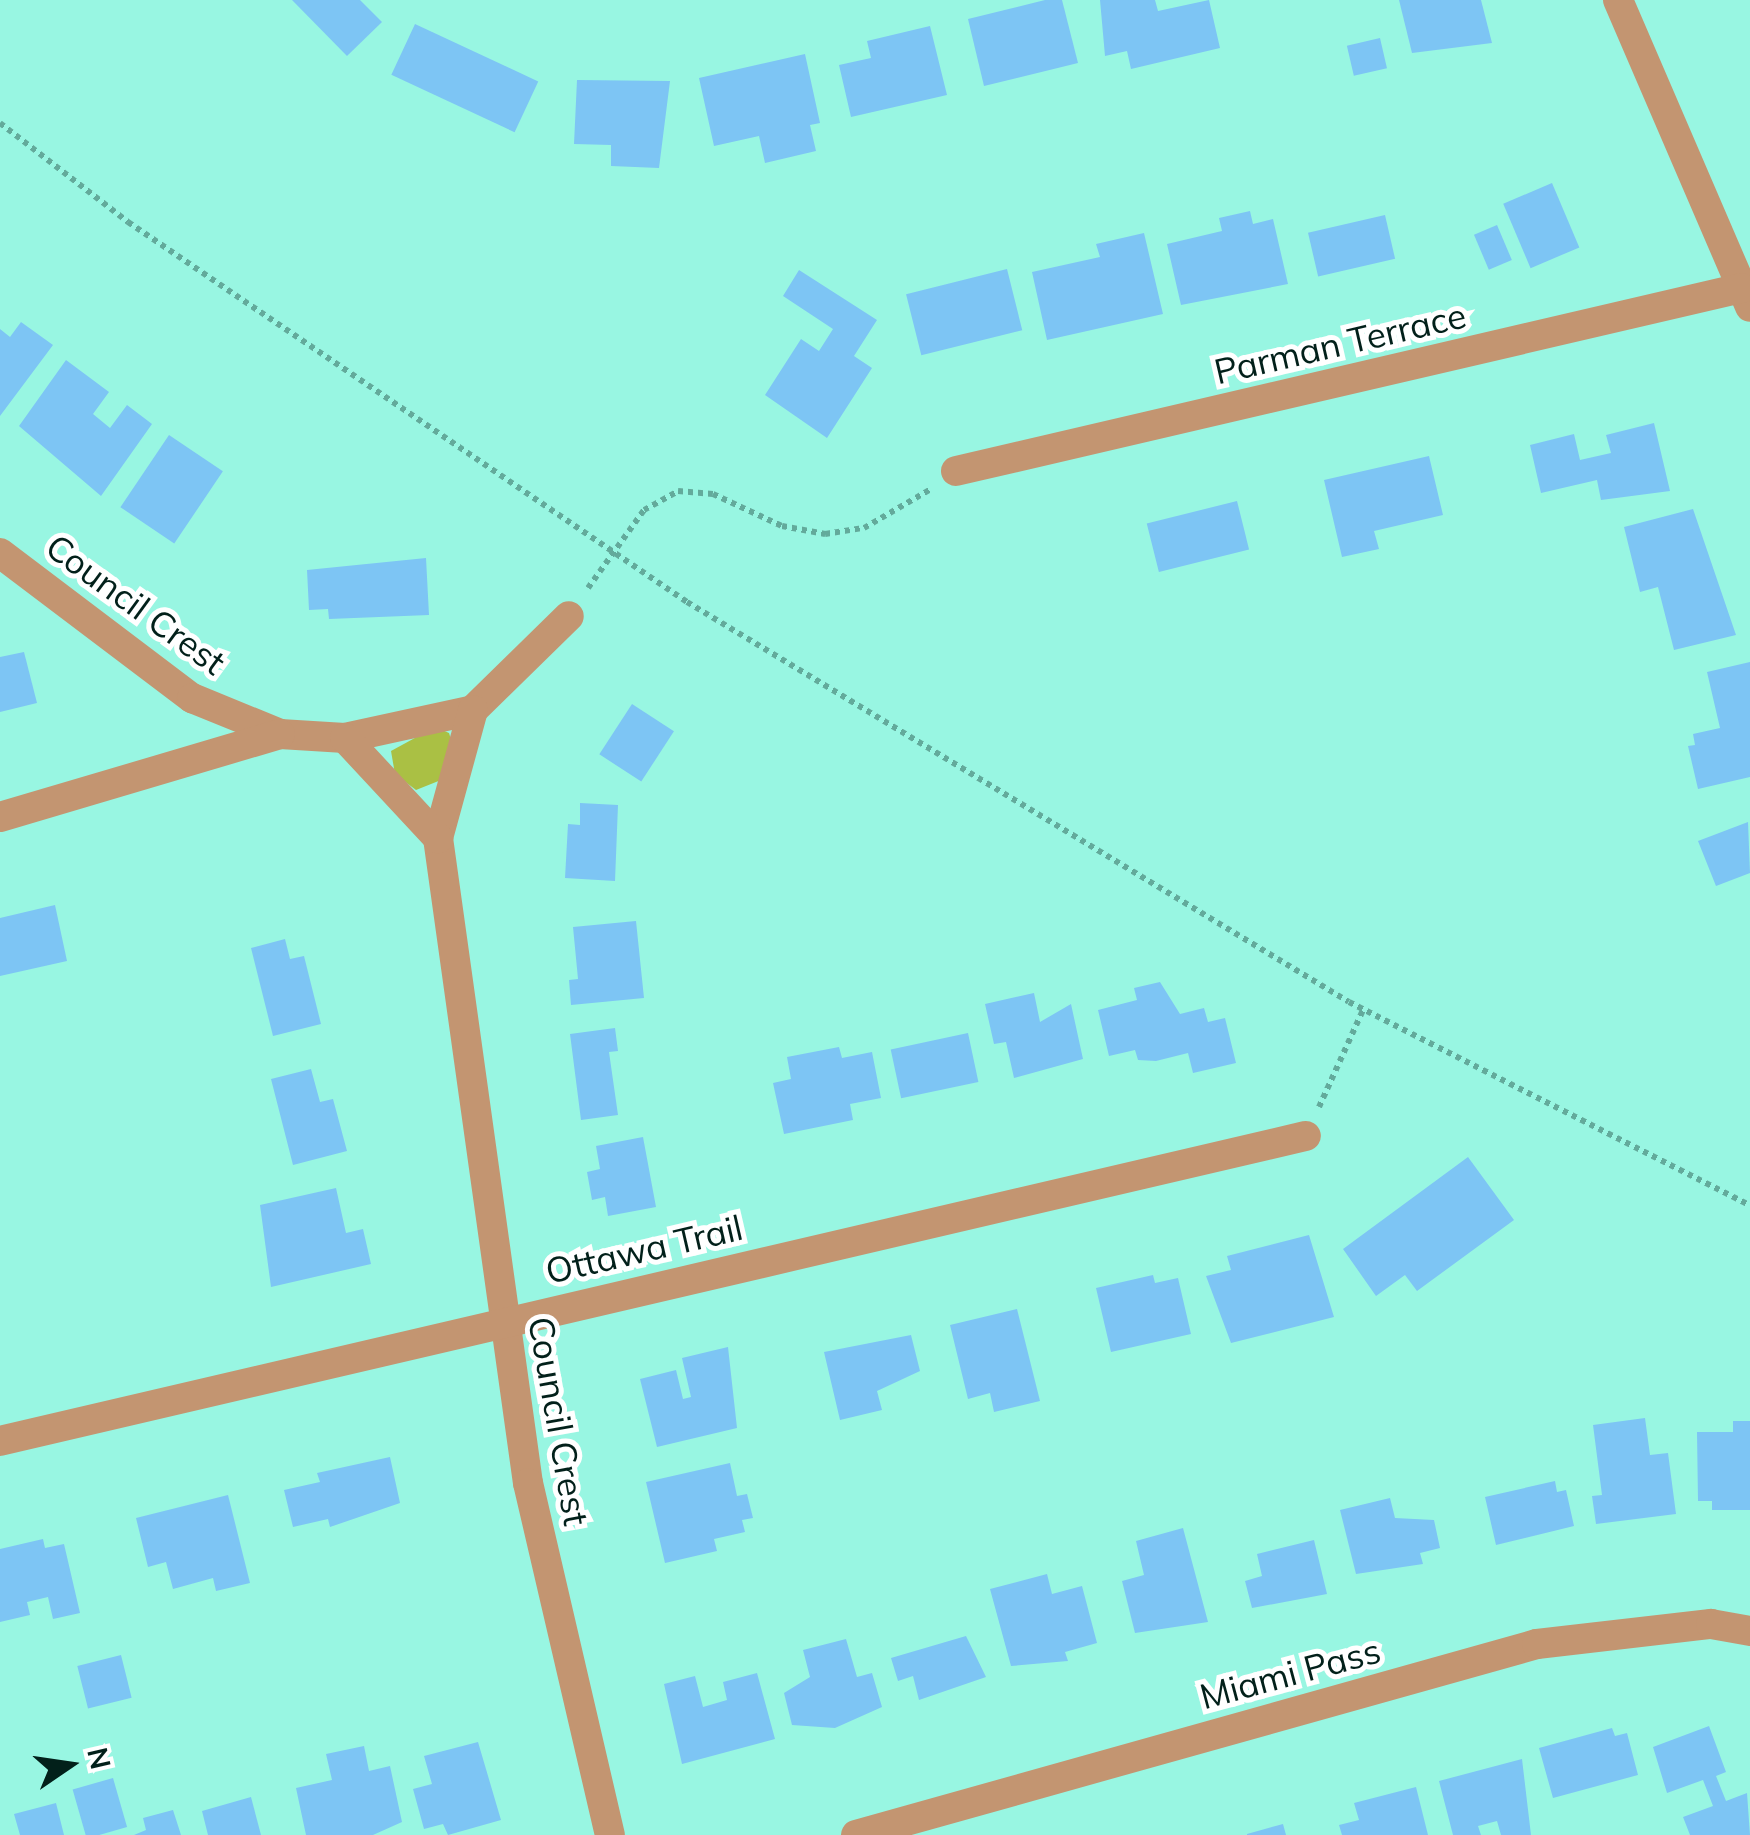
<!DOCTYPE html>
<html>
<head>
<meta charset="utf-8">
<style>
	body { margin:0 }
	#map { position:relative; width:1750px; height:1835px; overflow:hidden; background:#98f6e2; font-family:Mulish,sans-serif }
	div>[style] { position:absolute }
	.green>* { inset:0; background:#aac044 }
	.building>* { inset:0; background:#7dc5f4; transform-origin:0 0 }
	.path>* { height:6px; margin-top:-3px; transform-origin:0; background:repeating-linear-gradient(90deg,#63aa9b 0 5px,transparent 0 10px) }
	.minor>* { height:30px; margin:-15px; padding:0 15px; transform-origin:15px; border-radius:15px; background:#c39571 }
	span { translate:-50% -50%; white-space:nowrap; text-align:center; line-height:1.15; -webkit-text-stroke:10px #fff; paint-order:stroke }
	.street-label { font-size:35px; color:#02201a }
	.north { position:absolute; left:20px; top:1715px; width:100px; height:100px; -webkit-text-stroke:8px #fff; paint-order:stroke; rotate:77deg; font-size:28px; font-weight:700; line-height:40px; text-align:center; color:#02201a }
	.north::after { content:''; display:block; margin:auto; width:35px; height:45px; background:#02201a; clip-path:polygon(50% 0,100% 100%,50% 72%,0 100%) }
</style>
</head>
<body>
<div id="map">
	<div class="green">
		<i style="clip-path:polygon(435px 727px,449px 733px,453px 746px,441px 780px,416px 790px,395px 774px,391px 751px)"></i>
	</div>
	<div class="building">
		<i style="clip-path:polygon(292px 0,360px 0,382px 22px,347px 56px)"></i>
		<i style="clip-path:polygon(1045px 0,1062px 0,1078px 63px,984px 86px,968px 19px)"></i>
		<i style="clip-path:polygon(1100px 0,1155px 0,1158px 11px,1209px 0,1220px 48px,1131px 69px,1127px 51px,1105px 56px)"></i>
		<i style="clip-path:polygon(1399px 0,1481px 0,1492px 43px,1412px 53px)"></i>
		<i style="left:415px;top:24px;width:136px;height:56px;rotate:25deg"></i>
		<i style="clip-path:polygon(930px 26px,947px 95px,851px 117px,839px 65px,871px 58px,867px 41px)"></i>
		<i style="left:1380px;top:38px;width:31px;height:34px;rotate:77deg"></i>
		<i style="clip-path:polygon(805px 54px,820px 123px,810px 125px,816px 151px,765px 163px,759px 136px,714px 146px,699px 78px)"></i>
		<i style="clip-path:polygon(577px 80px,670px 81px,659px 168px,611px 166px,611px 145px,574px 144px)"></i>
		<i style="left:1552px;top:183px;width:70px;height:53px;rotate:67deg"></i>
		<i style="clip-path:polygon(1250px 211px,1253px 224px,1273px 219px,1288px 284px,1181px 305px,1167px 244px,1222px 231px,1219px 218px)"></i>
		<i style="left:1385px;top:215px;width:45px;height:79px;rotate:77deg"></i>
		<i style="left:1497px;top:225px;width:38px;height:25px;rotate:67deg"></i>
		<i style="clip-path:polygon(1144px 233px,1163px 314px,1047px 340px,1032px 272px,1100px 257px,1096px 244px)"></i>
		<i style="left:1007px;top:269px;width:63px;height:104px;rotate:76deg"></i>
		<i style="clip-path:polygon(799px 270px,877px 320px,854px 356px,872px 368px,827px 438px,765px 395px,801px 339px,819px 351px,833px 329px,783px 296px)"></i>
		<i style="clip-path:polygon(21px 322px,53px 345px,0 416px,0 329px,10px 337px)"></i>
		<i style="clip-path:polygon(66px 360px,109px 392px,93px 414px,110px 428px,127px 405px,152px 424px,101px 496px,19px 426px)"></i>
		<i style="clip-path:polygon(1654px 423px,1670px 491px,1601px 500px,1597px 480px,1541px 493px,1530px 445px,1574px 434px,1580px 460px,1611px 453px,1606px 435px)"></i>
		<i style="left:169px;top:435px;width:65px;height:87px;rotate:34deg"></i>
		<i style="clip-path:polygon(1429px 456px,1443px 515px,1374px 531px,1379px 549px,1342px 557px,1324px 480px)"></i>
		<i style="left:1237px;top:501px;width:50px;height:93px;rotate:76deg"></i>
		<i style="clip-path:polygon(1693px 509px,1736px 635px,1674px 650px,1658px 587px,1640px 592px,1624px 527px)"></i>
		<i style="clip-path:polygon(426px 558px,429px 615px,329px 619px,328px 609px,309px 610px,307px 570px)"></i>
		<i style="clip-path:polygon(24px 652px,37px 703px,0 712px,0 657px)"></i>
		<i style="clip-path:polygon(1750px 662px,1750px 777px,1698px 789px,1688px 746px,1695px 745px,1693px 734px,1720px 728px,1707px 672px)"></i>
		<i style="left:632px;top:704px;width:50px;height:60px;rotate:33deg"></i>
		<i style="clip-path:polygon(580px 803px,618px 805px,615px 881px,565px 878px,568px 824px,580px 825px)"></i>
		<i style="clip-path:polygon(1748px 822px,1750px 873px,1716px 886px,1698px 841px)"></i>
		<i style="clip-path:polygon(55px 905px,67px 961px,0 976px,0 918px)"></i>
		<i style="clip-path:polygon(636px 921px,644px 998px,571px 1005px,569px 980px,578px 979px,573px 927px)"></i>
		<i style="clip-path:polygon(285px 939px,290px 959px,304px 956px,321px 1024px,273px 1036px,251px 948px)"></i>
		<i style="clip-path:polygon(1160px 982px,1180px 1014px,1204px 1008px,1208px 1022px,1225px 1018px,1236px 1063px,1193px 1073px,1188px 1053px,1156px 1061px,1138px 1060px,1135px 1050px,1109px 1056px,1098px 1010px,1137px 1000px,1134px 988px)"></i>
		<i style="clip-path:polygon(1034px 993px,1040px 1022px,1071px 1004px,1083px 1059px,1014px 1078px,1006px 1042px,994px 1044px,985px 1004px)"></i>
		<i style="clip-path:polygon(615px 1028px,618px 1051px,609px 1052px,618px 1115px,581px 1120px,570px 1034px)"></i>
		<i style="left:968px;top:1033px;width:50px;height:79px;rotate:78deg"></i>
		<i style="clip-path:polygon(839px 1047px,842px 1058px,872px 1052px,881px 1098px,850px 1104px,853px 1120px,784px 1134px,773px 1083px,791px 1079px,787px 1057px)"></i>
		<i style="clip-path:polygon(311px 1069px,320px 1102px,333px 1099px,347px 1151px,293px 1165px,271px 1079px)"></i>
		<i style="clip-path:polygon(643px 1137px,656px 1207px,608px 1216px,605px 1197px,592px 1200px,587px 1172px,600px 1169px,596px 1146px)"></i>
		<i style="clip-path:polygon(1468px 1157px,1514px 1220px,1417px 1291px,1405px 1275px,1376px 1296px,1343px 1249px)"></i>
		<i style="clip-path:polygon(336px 1188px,346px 1233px,363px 1229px,371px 1264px,271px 1287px,260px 1205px)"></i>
		<i style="clip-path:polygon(1309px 1235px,1334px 1317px,1231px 1343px,1206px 1276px,1231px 1270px,1227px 1256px)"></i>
		<i style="clip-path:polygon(1153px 1275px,1155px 1283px,1178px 1278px,1191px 1334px,1111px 1352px,1096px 1288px)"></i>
		<i style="clip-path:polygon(1017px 1309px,1040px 1401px,994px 1412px,990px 1393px,968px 1399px,950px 1325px)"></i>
		<i style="clip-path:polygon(911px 1335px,920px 1371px,877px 1391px,882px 1410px,840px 1420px,824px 1352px)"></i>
		<i style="clip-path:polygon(728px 1347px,737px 1428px,657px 1447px,640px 1379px,676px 1370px,683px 1399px,691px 1397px,682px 1358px)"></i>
		<i style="clip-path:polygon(1645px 1418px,1650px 1455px,1668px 1453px,1676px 1514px,1596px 1524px,1592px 1496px,1602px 1495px,1593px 1425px)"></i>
		<i style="clip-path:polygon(1733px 1421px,1750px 1421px,1750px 1510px,1712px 1510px,1712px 1501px,1698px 1501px,1697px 1432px,1733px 1432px)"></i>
		<i style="clip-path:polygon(390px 1457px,400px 1503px,330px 1527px,328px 1519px,293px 1527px,284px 1490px,320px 1482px,317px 1473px)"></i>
		<i style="clip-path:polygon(730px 1463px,737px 1496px,747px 1494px,753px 1518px,742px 1520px,745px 1532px,714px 1539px,717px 1551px,665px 1563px,646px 1482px)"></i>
		<i style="clip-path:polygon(1555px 1481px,1557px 1492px,1566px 1490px,1574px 1526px,1496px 1545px,1485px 1497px)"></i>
		<i style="clip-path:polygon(228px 1495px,250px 1583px,216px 1591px,213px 1578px,173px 1589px,166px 1562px,148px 1567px,136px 1518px)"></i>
		<i style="clip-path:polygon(1390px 1498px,1395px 1518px,1434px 1520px,1440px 1548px,1420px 1553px,1423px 1564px,1356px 1574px,1340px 1510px)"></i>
		<i style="clip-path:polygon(1183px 1528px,1208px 1622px,1135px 1633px,1122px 1581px,1144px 1575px,1136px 1541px)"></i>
		<i style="clip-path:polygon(43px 1539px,45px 1548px,64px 1544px,80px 1613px,53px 1619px,48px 1597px,27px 1602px,30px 1615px,0 1622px,0 1549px)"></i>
		<i style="clip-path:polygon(1314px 1540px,1327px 1594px,1252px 1608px,1245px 1581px,1262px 1576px,1257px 1554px)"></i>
		<i style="clip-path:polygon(1047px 1574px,1052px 1594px,1082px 1586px,1097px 1643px,1065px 1652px,1068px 1661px,1011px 1666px,990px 1589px)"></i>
		<i style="clip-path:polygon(966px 1636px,986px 1677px,919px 1700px,913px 1676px,898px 1681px,891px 1658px)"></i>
		<i style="clip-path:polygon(846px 1639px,857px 1677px,872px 1673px,882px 1707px,835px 1728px,792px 1725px,784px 1693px,810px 1677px,803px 1650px)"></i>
		<i style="left:121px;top:1655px;width:44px;height:45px;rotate:76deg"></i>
		<i style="clip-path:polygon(757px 1673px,775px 1739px,682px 1764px,664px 1684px,695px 1676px,703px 1707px,727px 1700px,723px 1682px)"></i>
		<i style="clip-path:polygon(1709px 1726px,1726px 1772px,1716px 1776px,1726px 1801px,1747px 1793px,1750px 1835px,1690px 1835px,1683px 1817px,1713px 1806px,1703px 1780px,1667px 1793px,1653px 1747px)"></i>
		<i style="clip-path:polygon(1612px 1728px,1615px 1736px,1627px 1733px,1638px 1775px,1553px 1798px,1539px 1748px)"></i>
		<i style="clip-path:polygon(478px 1742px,501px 1820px,448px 1835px,443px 1824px,424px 1829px,413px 1789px,432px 1784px,424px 1756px)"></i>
		<i style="clip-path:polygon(364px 1746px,369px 1771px,390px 1766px,402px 1822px,373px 1835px,306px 1835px,296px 1788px,332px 1780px,326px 1754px)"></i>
		<i style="clip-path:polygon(1522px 1759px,1531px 1835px,1501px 1835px,1497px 1821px,1478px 1826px,1481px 1835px,1453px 1835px,1439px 1781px)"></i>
		<i style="left:113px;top:1778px;width:51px;height:42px;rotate:74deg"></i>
		<i style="clip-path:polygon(1416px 1787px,1428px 1835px,1342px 1835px,1339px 1825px,1359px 1820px,1354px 1803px)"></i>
		<i style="clip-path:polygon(251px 1797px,261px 1835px,208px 1835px,202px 1811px)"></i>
		<i style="clip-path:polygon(56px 1803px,64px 1835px,20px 1835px,14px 1814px)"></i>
		<i style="clip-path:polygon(173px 1810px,181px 1835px,134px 1835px,146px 1830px,143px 1818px)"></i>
		<i style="clip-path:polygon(1283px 1824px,1286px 1835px,1247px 1835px,1247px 1834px)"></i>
	</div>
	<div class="path">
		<i style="left:0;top:123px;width:162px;rotate:37.7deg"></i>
		<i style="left:128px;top:222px;width:676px;rotate:34.21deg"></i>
		<i style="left:687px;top:602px;width:773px;rotate:31.14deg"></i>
		<i style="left:1349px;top:1002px;width:449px;rotate:26.9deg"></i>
		<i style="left:588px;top:588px;width:96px;rotate:-54.3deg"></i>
		<i style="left:644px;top:510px;width:39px;rotate:-29deg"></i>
		<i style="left:678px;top:491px;width:35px;rotate:5deg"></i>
		<i style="left:713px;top:494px;width:76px;rotate:24.9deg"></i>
		<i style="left:782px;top:526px;width:44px;rotate:10.5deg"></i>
		<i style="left:825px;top:534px;width:39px;rotate:-9deg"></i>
		<i style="left:864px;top:528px;width:78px;rotate:-30.2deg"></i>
		<i style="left:1319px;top:1107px;width:107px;rotate:-65.6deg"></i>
	</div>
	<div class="minor">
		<i style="left:1618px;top:0;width:334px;rotate:66.7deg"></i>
		<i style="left:956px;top:471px;width:807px;rotate:-13.11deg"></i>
		<i style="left:0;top:553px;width:241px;rotate:37.1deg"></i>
		<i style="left:192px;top:698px;width:95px;rotate:22.2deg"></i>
		<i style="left:280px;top:734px;width:65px;rotate:3.5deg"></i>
		<i style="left:345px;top:738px;width:131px;rotate:-12.3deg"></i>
		<i style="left:473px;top:710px;width:134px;rotate:-44.4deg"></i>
		<i style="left:473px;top:710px;width:133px;rotate:105.3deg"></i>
		<i style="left:438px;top:838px;width:651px;rotate:82.06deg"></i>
		<i style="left:528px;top:1483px;width:361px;rotate:76.9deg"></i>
		<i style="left:345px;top:738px;width:137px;rotate:47.1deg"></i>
		<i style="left:0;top:817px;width:292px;rotate:-16.5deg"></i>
		<i style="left:0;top:1441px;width:1341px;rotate:-13.15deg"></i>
		<i style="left:856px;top:1835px;width:707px;rotate:-15.67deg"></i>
		<i style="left:1537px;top:1644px;width:175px;rotate:-6.6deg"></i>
		<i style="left:1711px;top:1624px;width:40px;rotate:10deg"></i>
	</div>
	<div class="street-label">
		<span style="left:1340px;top:343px;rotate:-13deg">Parman Terrace</span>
		<span style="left:136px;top:604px;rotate:36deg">Council Crest</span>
		<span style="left:644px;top:1249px;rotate:-13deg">Ottawa Trail</span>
		<span style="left:559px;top:1421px;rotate:80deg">Council Crest</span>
		<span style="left:1290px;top:1673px;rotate:-15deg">Miami Pass</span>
	</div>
	<div class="north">N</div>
</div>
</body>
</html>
